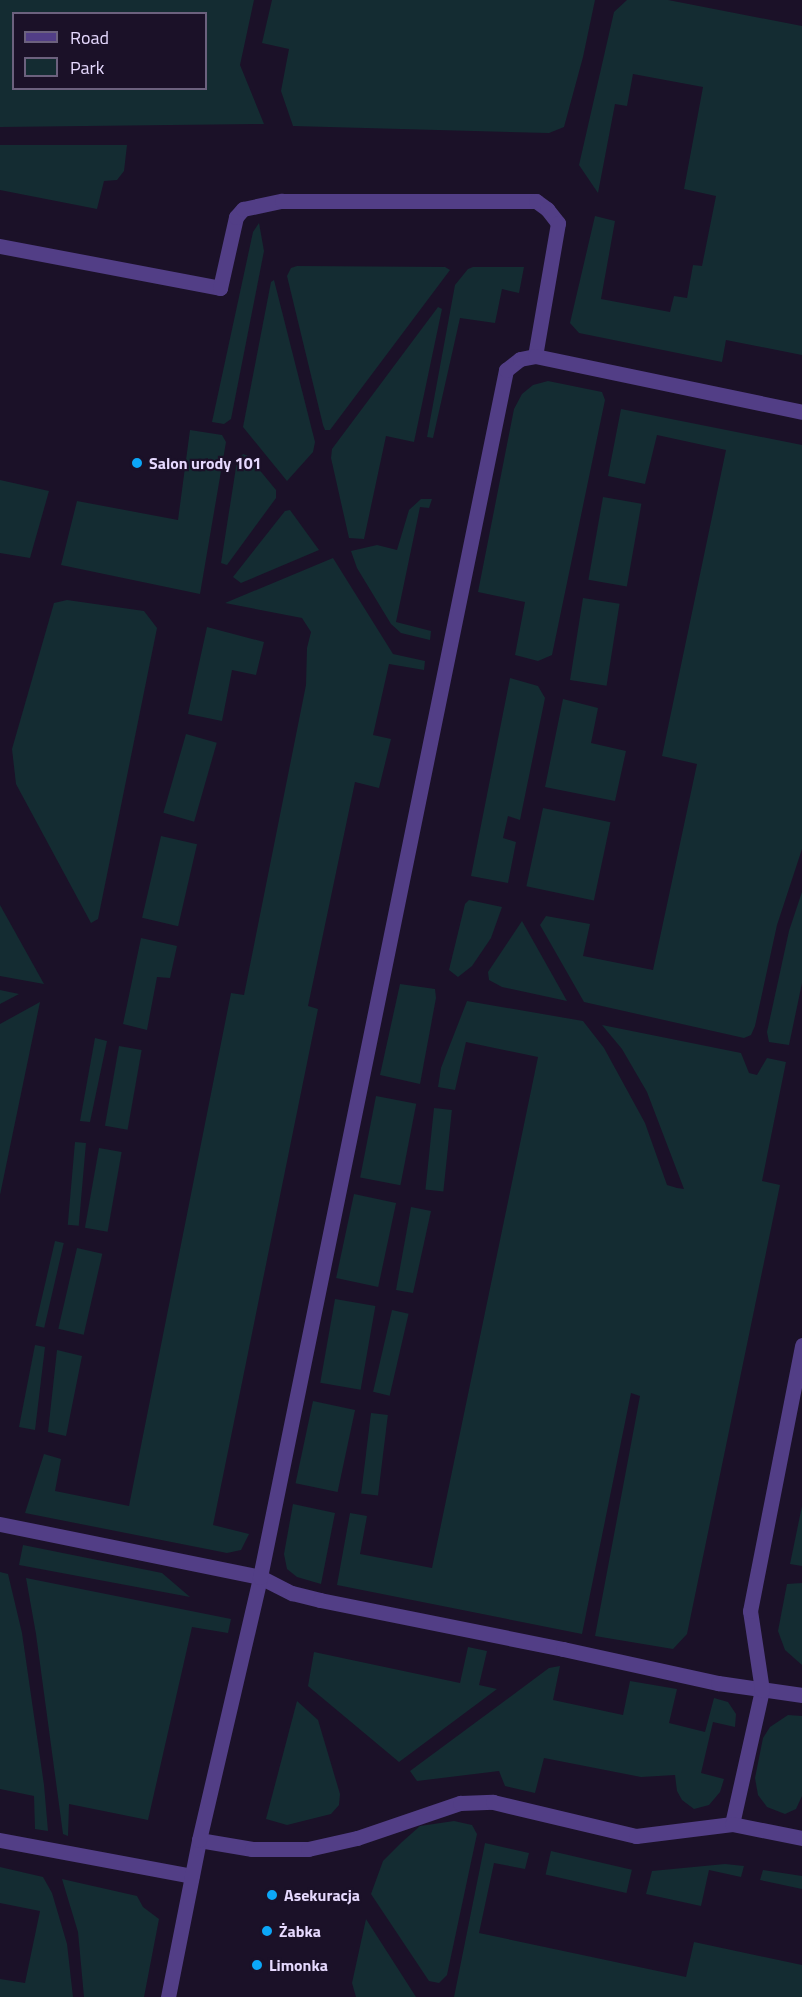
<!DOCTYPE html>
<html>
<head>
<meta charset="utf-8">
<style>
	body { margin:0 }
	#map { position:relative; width:802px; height:1997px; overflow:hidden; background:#1b1128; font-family:"Titillium Web",sans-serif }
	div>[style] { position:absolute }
	.green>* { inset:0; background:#142c32; transform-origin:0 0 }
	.minor>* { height:15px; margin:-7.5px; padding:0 7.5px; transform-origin:7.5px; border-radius:7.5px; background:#523e86 }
	.dots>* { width:16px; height:16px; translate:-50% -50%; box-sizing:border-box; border:3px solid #1b1128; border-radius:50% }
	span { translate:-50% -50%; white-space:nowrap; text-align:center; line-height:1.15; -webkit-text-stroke:4.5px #1b1128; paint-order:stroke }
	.poi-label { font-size:16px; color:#e6d9fe; font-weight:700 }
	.left { translate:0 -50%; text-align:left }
	.legend { position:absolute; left:12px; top:12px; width:195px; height:78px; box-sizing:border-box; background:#1b1128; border:2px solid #6c617e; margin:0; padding:8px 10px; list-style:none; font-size:18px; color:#e6d9fe }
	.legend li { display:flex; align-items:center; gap:12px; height:30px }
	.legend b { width:30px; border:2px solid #6c617e }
</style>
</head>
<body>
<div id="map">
	<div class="green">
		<i style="clip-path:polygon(evenodd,0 0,254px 0,240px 65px,264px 124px,0 127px,0 0,14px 14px,206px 14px,206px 88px,14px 88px,14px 14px)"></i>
		<i style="clip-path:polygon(272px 0,595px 0,583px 57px,564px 127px,549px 133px,293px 126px,281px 91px,289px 49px,262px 43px)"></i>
		<i style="clip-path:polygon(627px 0,668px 0,802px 26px,802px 355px,726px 340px,722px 362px,579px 333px,570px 323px,595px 216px,615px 221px,601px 299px,670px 312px,674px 296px,687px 298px,693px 265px,702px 266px,716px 196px,684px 189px,703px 87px,633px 74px,627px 106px,615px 104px,598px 193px,579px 165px,614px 12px)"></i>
		<i style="clip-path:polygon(0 145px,127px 145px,124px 171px,117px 180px,104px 181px,97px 209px,0 190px)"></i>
		<i style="clip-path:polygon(259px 223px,264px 251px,231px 419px,224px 424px,212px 422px,253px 232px)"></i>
		<i style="clip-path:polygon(297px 266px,445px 267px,450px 270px,330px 430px,325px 430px,323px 425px,287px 276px,291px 268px)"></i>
		<i style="clip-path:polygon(473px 267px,524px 267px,519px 293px,502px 289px,495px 323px,460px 318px,433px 438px,427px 437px,455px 285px,468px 269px)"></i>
		<i style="clip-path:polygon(274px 280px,315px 442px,313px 452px,287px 481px,243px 427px,271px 282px)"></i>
		<i style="clip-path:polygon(438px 307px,442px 309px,414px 442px,386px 436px,364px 539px,349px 538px,331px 458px,332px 449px)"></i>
		<i style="clip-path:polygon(548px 381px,602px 392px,605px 400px,552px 655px,538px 661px,515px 655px,525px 602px,478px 592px,514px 409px,522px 394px,533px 385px)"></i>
		<i style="clip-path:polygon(621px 409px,802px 445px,802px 849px,777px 925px,755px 1026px,751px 1035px,744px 1038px,584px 1002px,540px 925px,546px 916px,590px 924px,583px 956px,653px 970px,697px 764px,662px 756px,726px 450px,657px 435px,645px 484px,608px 476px)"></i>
		<i style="clip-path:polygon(190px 430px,222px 435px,226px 442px,200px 594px,61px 565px,77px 501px,178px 520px)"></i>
		<i style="clip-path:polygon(243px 454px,248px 456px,276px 490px,276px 498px,227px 565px,221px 563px,237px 461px)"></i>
		<i style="clip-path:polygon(0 480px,49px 491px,30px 558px,0 553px)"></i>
		<i style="left:603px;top:497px;width:39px;height:84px;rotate:10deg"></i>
		<i style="clip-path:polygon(421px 499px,432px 499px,429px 508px,420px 507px,396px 622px,431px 631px,430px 640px,401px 633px,391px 624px,357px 568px,351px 551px,377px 545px,397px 550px,409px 510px)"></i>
		<i style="clip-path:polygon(290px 510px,319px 550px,241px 583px,233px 577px,285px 511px)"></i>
		<i style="clip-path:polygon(333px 558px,393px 654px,425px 661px,424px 670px,389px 664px,373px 735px,391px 739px,379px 788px,355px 782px,308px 1006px,318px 1009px,213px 1525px,249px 1534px,241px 1550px,227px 1553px,25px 1513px,44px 1454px,61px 1459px,55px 1491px,129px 1506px,231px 993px,244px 995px,306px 685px,307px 648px,311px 632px,302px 618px,225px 603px)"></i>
		<i style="left:583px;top:598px;width:37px;height:83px;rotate:9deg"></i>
		<i style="clip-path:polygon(67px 600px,144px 611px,157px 628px,98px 919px,91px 923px,16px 784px,12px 749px,54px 603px)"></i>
		<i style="clip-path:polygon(207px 627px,264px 642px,256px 675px,232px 670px,222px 721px,188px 714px)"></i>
		<i style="clip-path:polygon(510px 678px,538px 686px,545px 698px,520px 820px,508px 816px,503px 838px,516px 842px,508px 883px,471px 876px)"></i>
		<i style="clip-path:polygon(563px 699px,598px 708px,591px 743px,626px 751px,615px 801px,545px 787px)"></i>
		<i style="left:186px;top:734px;width:32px;height:82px;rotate:16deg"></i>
		<i style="left:543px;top:808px;width:69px;height:80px;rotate:12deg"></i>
		<i style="left:161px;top:836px;width:37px;height:84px;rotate:13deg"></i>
		<i style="clip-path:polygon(802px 892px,802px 983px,789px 1045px,769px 1042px,767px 1032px,789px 931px)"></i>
		<i style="clip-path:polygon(469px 900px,502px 907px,491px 938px,472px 966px,458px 977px,449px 970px,465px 904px)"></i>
		<i style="clip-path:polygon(0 905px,39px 975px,44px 984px,0 976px)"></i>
		<i style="clip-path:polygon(522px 921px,567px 1001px,502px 987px,489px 980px,488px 972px)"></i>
		<i style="clip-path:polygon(141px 938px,177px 946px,170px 978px,157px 977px,147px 1030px,123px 1024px)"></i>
		<i style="clip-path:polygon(400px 984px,435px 989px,436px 998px,420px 1084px,380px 1075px)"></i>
		<i style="clip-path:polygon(0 990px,19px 994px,0 1004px)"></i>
		<i style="clip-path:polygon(467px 1001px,583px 1021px,604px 1048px,645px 1123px,667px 1185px,677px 1188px,684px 1189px,647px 1092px,622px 1049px,602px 1025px,741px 1053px,749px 1073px,757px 1075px,767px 1058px,786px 1062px,762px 1181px,780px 1185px,687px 1634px,673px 1649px,595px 1636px,640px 1396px,631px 1393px,582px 1634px,337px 1585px,350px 1513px,367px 1516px,360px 1554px,432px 1568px,538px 1057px,466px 1042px,455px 1090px,438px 1087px,441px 1068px)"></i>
		<i style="clip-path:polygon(40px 1002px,0 1195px,0 1024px)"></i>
		<i style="clip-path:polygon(95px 1038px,107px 1041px,90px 1122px,80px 1121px)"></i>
		<i style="left:119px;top:1046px;width:23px;height:81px;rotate:10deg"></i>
		<i style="left:376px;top:1096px;width:41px;height:83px;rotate:11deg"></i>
		<i style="left:434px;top:1108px;width:18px;height:82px;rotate:6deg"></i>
		<i style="left:75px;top:1142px;width:11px;height:83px;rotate:5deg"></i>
		<i style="left:99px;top:1148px;width:23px;height:81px;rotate:10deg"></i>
		<i style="left:354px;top:1194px;width:43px;height:86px;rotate:12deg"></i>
		<i style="clip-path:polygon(411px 1207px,431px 1211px,413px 1293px,396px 1290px)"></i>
		<i style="left:55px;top:1241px;width:9px;height:87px;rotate:13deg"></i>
		<i style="left:77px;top:1248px;width:26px;height:83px;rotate:13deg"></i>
		<i style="left:335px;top:1299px;width:41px;height:85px;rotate:10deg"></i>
		<i style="left:392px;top:1310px;width:17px;height:84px;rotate:13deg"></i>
		<i style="clip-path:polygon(35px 1345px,45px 1347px,35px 1430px,19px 1427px)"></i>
		<i style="clip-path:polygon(57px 1350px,82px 1356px,66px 1436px,48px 1432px)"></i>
		<i style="left:313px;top:1401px;width:43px;height:84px;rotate:12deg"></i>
		<i style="left:371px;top:1413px;width:17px;height:81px;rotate:7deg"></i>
		<i style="clip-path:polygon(293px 1504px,335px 1513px,321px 1584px,297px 1577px,287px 1569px,284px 1554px)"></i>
		<i style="clip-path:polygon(802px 1506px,802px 1566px,790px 1564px)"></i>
		<i style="clip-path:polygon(23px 1545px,162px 1573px,190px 1597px,19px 1565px)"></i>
		<i style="clip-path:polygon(0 1572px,8px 1574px,22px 1633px,44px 1785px,48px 1831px,35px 1829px,34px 1796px,0 1789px)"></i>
		<i style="clip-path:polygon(26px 1578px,231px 1619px,228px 1633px,192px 1627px,148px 1820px,69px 1804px,68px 1836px,63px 1834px,36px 1634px)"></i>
		<i style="clip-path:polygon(802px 1583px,802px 1665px,785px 1650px,778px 1631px,787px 1584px)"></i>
		<i style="clip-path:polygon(468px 1647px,487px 1651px,479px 1685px,497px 1689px,399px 1762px,308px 1686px,314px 1652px,460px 1683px)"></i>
		<i style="clip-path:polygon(560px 1666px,553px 1700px,623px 1715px,630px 1681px,677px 1689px,669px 1723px,705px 1732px,714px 1698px,728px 1702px,736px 1714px,735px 1727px,713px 1722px,701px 1773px,724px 1779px,720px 1792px,709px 1805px,694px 1809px,682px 1800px,677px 1791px,675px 1775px,641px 1777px,544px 1758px,535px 1793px,505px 1786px,499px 1771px,417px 1781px,410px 1771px,549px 1668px)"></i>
		<i style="clip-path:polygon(297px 1701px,318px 1720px,340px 1794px,339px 1805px,331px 1814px,287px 1825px,266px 1819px)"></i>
		<i style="clip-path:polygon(788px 1715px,802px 1716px,802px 1796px,796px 1809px,785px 1814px,767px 1807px,758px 1795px,755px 1778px,763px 1738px,770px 1727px)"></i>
		<i style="clip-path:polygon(454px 1821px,472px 1825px,477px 1834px,447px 1975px,439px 1983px,429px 1981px,371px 1894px,383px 1861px,402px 1842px,420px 1826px)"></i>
		<i style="clip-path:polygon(485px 1843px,529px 1853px,525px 1869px,494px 1863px,479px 1933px,686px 1977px,694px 1942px,802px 1965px,802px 1997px,454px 1997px)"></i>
		<i style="left:551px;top:1851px;width:83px;height:24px;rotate:13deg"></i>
		<i style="clip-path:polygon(725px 1864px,744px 1866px,741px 1877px,709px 1870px,701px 1906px,646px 1894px,652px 1871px)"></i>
		<i style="clip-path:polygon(0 1867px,43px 1877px,52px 1893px,67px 1944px,73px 1997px,0 1997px,0 1979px,25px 1983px,40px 1911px,0 1903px)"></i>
		<i style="clip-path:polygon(763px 1870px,802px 1876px,802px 1889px,760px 1880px)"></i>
		<i style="clip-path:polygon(62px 1879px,137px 1896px,143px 1907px,159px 1919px,144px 1997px,84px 1997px,78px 1932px)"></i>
		<i style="clip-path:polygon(366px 1919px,416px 1997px,356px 1997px,352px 1983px)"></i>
	</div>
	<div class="minor">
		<i style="left:0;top:246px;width:224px;rotate:10.8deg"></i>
		<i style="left:220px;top:288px;width:73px;rotate:-77.3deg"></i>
		<i style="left:236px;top:217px;width:11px;rotate:-49deg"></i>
		<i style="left:243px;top:209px;width:40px;rotate:-12deg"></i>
		<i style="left:282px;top:201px;width:254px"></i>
		<i style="left:536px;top:201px;width:14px;rotate:36deg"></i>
		<i style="left:547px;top:209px;width:18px;rotate:52deg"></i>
		<i style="left:558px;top:223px;width:135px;rotate:99.8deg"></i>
		<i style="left:0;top:1524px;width:265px;rotate:11.5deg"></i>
		<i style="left:260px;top:1577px;width:36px;rotate:27deg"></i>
		<i style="left:292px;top:1593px;width:29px;rotate:14deg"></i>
		<i style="left:320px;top:1600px;width:248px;rotate:11.4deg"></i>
		<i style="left:563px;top:1649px;width:159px;rotate:12.4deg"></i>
		<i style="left:718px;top:1683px;width:85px;rotate:8.1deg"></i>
		<i style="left:732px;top:1824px;width:137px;rotate:-77.4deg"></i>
		<i style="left:762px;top:1690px;width:80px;rotate:-98.6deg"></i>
		<i style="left:750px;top:1611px;width:271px;rotate:-78.9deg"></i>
		<i style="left:0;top:1840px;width:195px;rotate:10.6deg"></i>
		<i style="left:199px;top:1840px;width:54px;rotate:9.6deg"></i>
		<i style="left:252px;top:1849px;width:56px"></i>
		<i style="left:308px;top:1849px;width:50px;rotate:-12.7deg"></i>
		<i style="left:357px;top:1838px;width:109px;rotate:-18.8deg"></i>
		<i style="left:460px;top:1803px;width:33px;rotate:-2deg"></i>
		<i style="left:493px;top:1802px;width:147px;rotate:13.4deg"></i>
		<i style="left:636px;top:1836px;width:97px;rotate:-7.1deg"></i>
		<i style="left:732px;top:1824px;width:71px;rotate:11.3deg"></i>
		<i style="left:168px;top:1997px;width:160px;rotate:-78.8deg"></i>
		<i style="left:199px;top:1840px;width:270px;rotate:-76.9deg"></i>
		<i style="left:260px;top:1577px;width:1232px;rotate:-78.48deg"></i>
		<i style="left:506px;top:370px;width:18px;rotate:-38deg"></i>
		<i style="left:520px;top:359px;width:15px;rotate:-11deg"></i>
		<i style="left:535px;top:356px;width:273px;rotate:11.8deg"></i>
	</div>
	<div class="dots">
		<i style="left:137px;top:463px;background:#0ca7f8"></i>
		<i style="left:272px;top:1895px;background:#0ca7f8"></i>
		<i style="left:267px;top:1931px;background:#0ca7f8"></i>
		<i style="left:257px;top:1965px;background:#0ca7f8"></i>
	</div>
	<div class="poi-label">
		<span class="left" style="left:149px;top:463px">Salon urody 101</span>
		<span class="left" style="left:284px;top:1895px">Asekuracja</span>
		<span class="left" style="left:279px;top:1931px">Żabka</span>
		<span class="left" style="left:269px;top:1965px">Limonka</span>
	</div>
	<ul class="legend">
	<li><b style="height:8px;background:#523e86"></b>Road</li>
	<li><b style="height:16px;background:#142c32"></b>Park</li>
	</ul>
</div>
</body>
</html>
